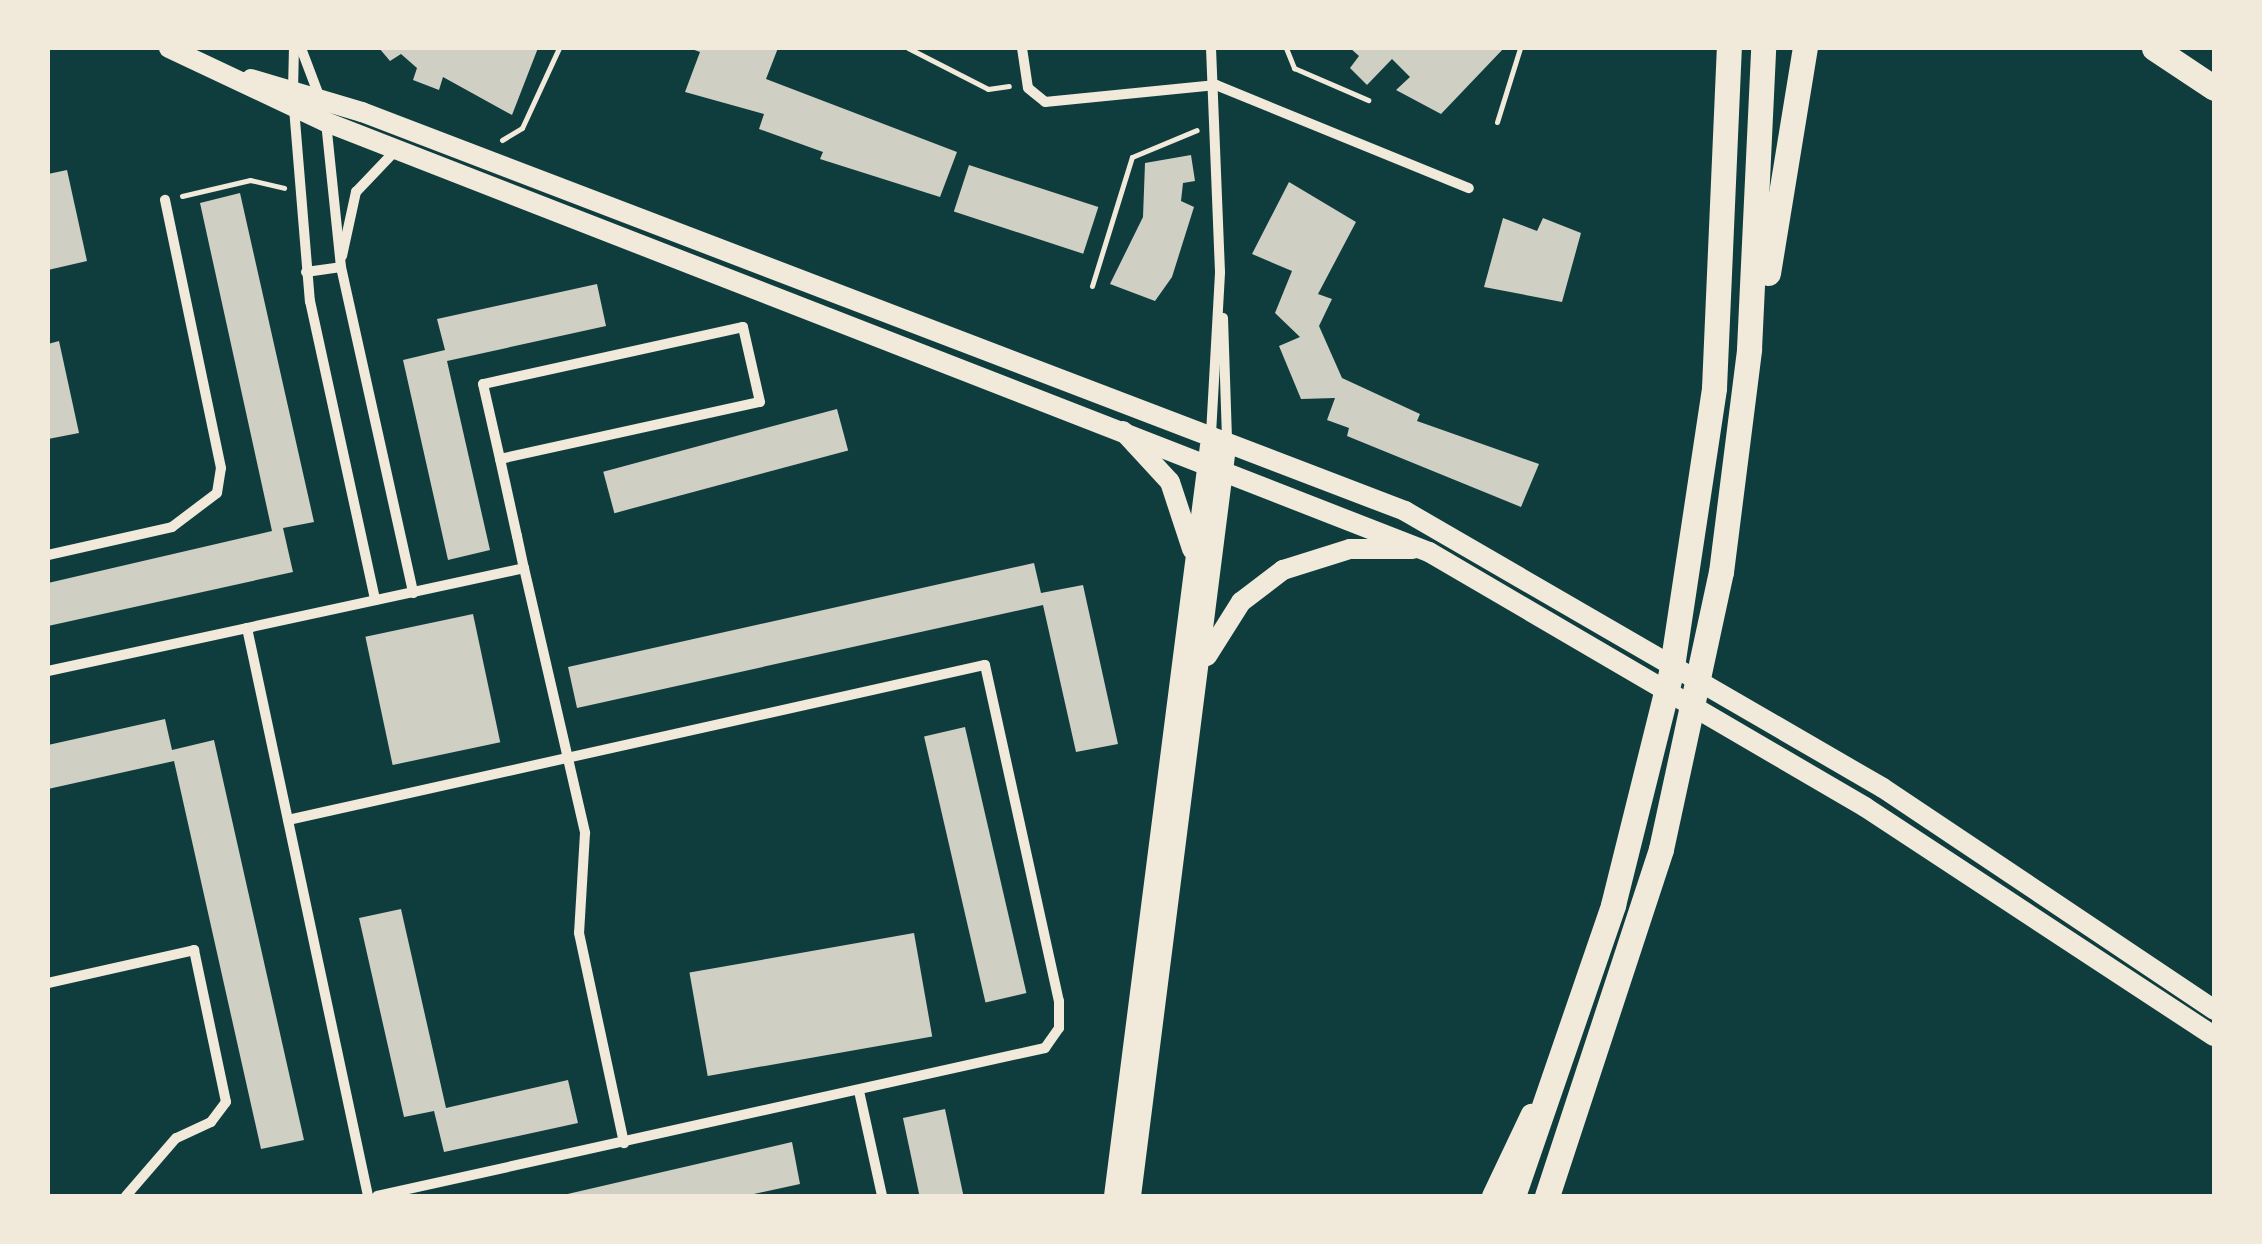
<!DOCTYPE html>
<html>
<head>
<meta charset="utf-8">
<style>
	body { margin:0 }
	#map { position:relative; width:2262px; height:1244px; overflow:hidden; background:#0f3d3e; font-family:"Alegreya Sans",sans-serif }
	div>[style] { position:absolute }
	.building>* { inset:0; background:#cfcfc3; transform-origin:0 0 }
	.path>* { height:5px; margin:-2.5px; padding:0 2.5px; transform-origin:2.5px; border-radius:2.5px; background:#f1e9da }
	.minor>* { height:10px; margin:-5px; padding:0 5px; transform-origin:5px; border-radius:5px; background:#f1e9da }
	.secondary>* { height:20px; margin:-10px; padding:0 10px; transform-origin:10px; border-radius:10px; background:#f1e9da }
	.trunk>* { height:25px; margin:-12.5px; padding:0 12.5px; transform-origin:12.5px; border-radius:12.5px; background:#f1e9da }
	span { translate:-50% -50%; white-space:nowrap; text-align:center; line-height:1.15; -webkit-text-stroke:8px #f1e9da; paint-order:stroke }
	.frame { position:absolute; inset:0; border:50px solid #f1e9da; pointer-events:none }
</style>
</head>
<body>
<div id="map">
	<div class="building">
		<i style="clip-path:polygon(379px 48px,466px 50px,538px 48px,512px 115px,443px 77px,439px 90px,413px 80px,417px 68px,401px 54px,390px 61px)"></i>
		<i style="clip-path:polygon(689px 48px,778px 48px,766px 79px,957px 152px,940px 197px,820px 159px,823px 152px,759px 129px,764px 114px,685px 92px,700px 52px)"></i>
		<i style="clip-path:polygon(1350px 48px,1504px 48px,1441px 114px,1396px 90px,1410px 77px,1392px 59px,1367px 85px,1350px 68px,1359px 56px)"></i>
		<i style="clip-path:polygon(1191px 155px,1195px 181px,1183px 183px,1181px 201px,1194px 207px,1172px 277px,1155px 301px,1110px 284px,1143px 217px,1145px 163px)"></i>
		<i style="left:969px;top:165px;width:136px;height:49px;rotate:18deg"></i>
		<i style="clip-path:polygon(67px 170px,87px 261px,48px 270px,48px 174px)"></i>
		<i style="clip-path:polygon(1289px 182px,1356px 222px,1318px 294px,1332px 299px,1319px 326px,1342px 378px,1420px 414px,1417px 421px,1539px 464px,1521px 507px,1347px 436px,1349px 428px,1327px 420px,1335px 398px,1301px 399px,1279px 346px,1300px 337px,1275px 313px,1292px 271px,1252px 254px)"></i>
		<i style="clip-path:polygon(240px 193px,314px 522px,283px 528px,293px 572px,48px 626px,48px 583px,272px 531px,200px 203px)"></i>
		<i style="clip-path:polygon(1503px 218px,1537px 231px,1543px 218px,1581px 233px,1562px 302px,1484px 287px)"></i>
		<i style="clip-path:polygon(597px 284px,606px 326px,447px 361px,490px 550px,448px 560px,403px 360px,445px 350px,437px 319px)"></i>
		<i style="clip-path:polygon(59px 341px,79px 433px,48px 439px,48px 344px)"></i>
		<i style="left:837px;top:409px;width:43px;height:242px;rotate:75deg"></i>
		<i style="clip-path:polygon(1034px 563px,1041px 593px,1083px 585px,1118px 744px,1076px 752px,1043px 605px,577px 708px,568px 667px)"></i>
		<i style="left:473px;top:614px;width:131px;height:110px;rotate:78deg"></i>
		<i style="clip-path:polygon(165px 719px,172px 750px,214px 740px,304px 1140px,261px 1149px,174px 761px,48px 789px,48px 745px)"></i>
		<i style="left:965px;top:727px;width:273px;height:42px;rotate:77deg"></i>
		<i style="clip-path:polygon(401px 909px,446px 1108px,568px 1080px,578px 1123px,444px 1152px,434px 1111px,404px 1117px,359px 918px)"></i>
		<i style="left:914px;top:933px;width:105px;height:228px;rotate:80deg"></i>
		<i style="left:945px;top:1109px;width:89px;height:43px;rotate:78deg"></i>
		<i style="clip-path:polygon(792px 1142px,800px 1184px,745px 1196px,559px 1196px)"></i>
	</div>
	<div class="path">
		<i style="left:908px;top:48px;width:90px;rotate:27.1deg"></i>
		<i style="left:988px;top:89px;width:21px;rotate:-8deg"></i>
		<i style="left:1286px;top:48px;width:22px;rotate:68deg"></i>
		<i style="left:1294px;top:68px;width:81px;rotate:23.4deg"></i>
		<i style="left:1497px;top:122px;width:77px;rotate:-72.7deg"></i>
		<i style="left:502px;top:140px;width:23px;rotate:-31deg"></i>
		<i style="left:522px;top:128px;width:88px;rotate:-65.2deg"></i>
		<i style="left:182px;top:196px;width:70px;rotate:-13.2deg"></i>
		<i style="left:250px;top:180px;width:35px;rotate:13deg"></i>
		<i style="left:1092px;top:286px;width:135px;rotate:-72.8deg"></i>
		<i style="left:1132px;top:157px;width:70px;rotate:-22.6deg"></i>
	</div>
	<div class="minor">
		<i style="left:301px;top:48px;width:57px;rotate:69.3deg"></i>
		<i style="left:1022px;top:48px;width:40px;rotate:81.5deg"></i>
		<i style="left:1028px;top:88px;width:22px;rotate:39deg"></i>
		<i style="left:1045px;top:102px;width:172px;rotate:-5.7deg"></i>
		<i style="left:1216px;top:85px;width:273px;rotate:22.2deg"></i>
		<i style="left:293px;top:91px;width:43px;rotate:-88.7deg"></i>
		<i style="left:294px;top:108px;width:194px;rotate:85.3deg"></i>
		<i style="left:310px;top:301px;width:306px;rotate:77.7deg"></i>
		<i style="left:326px;top:122px;width:146px;rotate:84.1deg"></i>
		<i style="left:341px;top:267px;width:334px;rotate:77.5deg"></i>
		<i style="left:342px;top:256px;width:66px;rotate:-77.7deg"></i>
		<i style="left:356px;top:192px;width:57px;rotate:-46.4deg"></i>
		<i style="left:306px;top:272px;width:35px;rotate:-8deg"></i>
		<i style="left:1223px;top:318px;width:122px;rotate:88.1deg"></i>
		<i style="left:1211px;top:434px;width:162px;rotate:-86.8deg"></i>
		<i style="left:1220px;top:272px;width:224px;rotate:-92.3deg"></i>
		<i style="left:500px;top:459px;width:266px;rotate:-12.4deg"></i>
		<i style="left:760px;top:402px;width:77px;rotate:-102.8deg"></i>
		<i style="left:743px;top:327px;width:266px;rotate:167.6deg"></i>
		<i style="left:483px;top:384px;width:77px;rotate:77.2deg"></i>
		<i style="left:500px;top:459px;width:79px;rotate:77.6deg"></i>
		<i style="left:517px;top:536px;width:33px;rotate:78deg"></i>
		<i style="left:48px;top:555px;width:127px;rotate:-12.7deg"></i>
		<i style="left:172px;top:527px;width:56px;rotate:-37.1deg"></i>
		<i style="left:217px;top:493px;width:25px;rotate:-81deg"></i>
		<i style="left:221px;top:468px;width:274px;rotate:-101.8deg"></i>
		<i style="left:247px;top:628px;width:581px;rotate:77.97deg"></i>
		<i style="left:48px;top:671px;width:487px;rotate:-12.2deg"></i>
		<i style="left:524px;top:568px;width:272px;rotate:77deg"></i>
		<i style="left:585px;top:833px;width:100px;rotate:93.4deg"></i>
		<i style="left:579px;top:933px;width:215px;rotate:77.9deg"></i>
		<i style="left:288px;top:820px;width:714px;rotate:-12.54deg"></i>
		<i style="left:985px;top:665px;width:344px;rotate:77.6deg"></i>
		<i style="left:1059px;top:1001px;width:27px;rotate:90deg"></i>
		<i style="left:1059px;top:1028px;width:24px;rotate:125deg"></i>
		<i style="left:1045px;top:1048px;width:684px;rotate:167.51deg"></i>
		<i style="left:48px;top:983px;width:150px;rotate:-12.7deg"></i>
		<i style="left:194px;top:950px;width:155px;rotate:78.1deg"></i>
		<i style="left:226px;top:1102px;width:25px;rotate:127deg"></i>
		<i style="left:211px;top:1122px;width:38px;rotate:155deg"></i>
		<i style="left:176px;top:1138px;width:77px;rotate:130.8deg"></i>
		<i style="left:859px;top:1091px;width:107px;rotate:77.6deg"></i>
	</div>
	<div class="secondary">
		<i style="left:169px;top:48px;width:174px;rotate:25.2deg"></i>
		<i style="left:326px;top:122px;width:1184px;rotate:21.3deg"></i>
		<i style="left:1429px;top:552px;width:505px;rotate:30.32deg"></i>
		<i style="left:1865px;top:807px;width:417px;rotate:33.3deg"></i>
		<i style="left:251px;top:79px;width:116px;rotate:16.6deg"></i>
		<i style="left:362px;top:112px;width:1117px;rotate:20.93deg"></i>
		<i style="left:1405px;top:511px;width:552px;rotate:30.09deg"></i>
		<i style="left:1883px;top:788px;width:399px;rotate:33.8deg"></i>
		<i style="left:1123px;top:431px;width:69px;rotate:47.3deg"></i>
		<i style="left:1170px;top:482px;width:71px;rotate:71.8deg"></i>
		<i style="left:1207px;top:656px;width:64px;rotate:-57.8deg"></i>
		<i style="left:1241px;top:602px;width:53px;rotate:-37.3deg"></i>
		<i style="left:1283px;top:570px;width:70px;rotate:-17.4deg"></i>
		<i style="left:1350px;top:549px;width:63px"></i>
		<i style="left:1114px;top:1196px;width:756px;rotate:-82.71deg"></i>
		<i style="left:1131px;top:1196px;width:747px;rotate:-82.77deg"></i>
		<i style="left:1492px;top:1196px;width:91px;rotate:-64.6deg"></i>
	</div>
	<div class="trunk">
		<i style="left:2154px;top:48px;width:72px;rotate:33.7deg"></i>
		<i style="left:1768px;top:273px;width:228px;rotate:-80.7deg"></i>
		<i style="left:1513px;top:1196px;width:308px;rotate:-71deg"></i>
		<i style="left:1613px;top:905px;width:239px;rotate:-76deg"></i>
		<i style="left:1671px;top:673px;width:288px;rotate:-81.4deg"></i>
		<i style="left:1714px;top:388px;width:340px;rotate:-87.5deg"></i>
		<i style="left:1547px;top:1196px;width:365px;rotate:-71.8deg"></i>
		<i style="left:1661px;top:849px;width:283px;rotate:-77.8deg"></i>
		<i style="left:1721px;top:572px;width:225px;rotate:-82.8deg"></i>
		<i style="left:1749px;top:349px;width:301px;rotate:-87.3deg"></i>
	</div>
	<div class="frame"></div>
</div>
</body>
</html>
